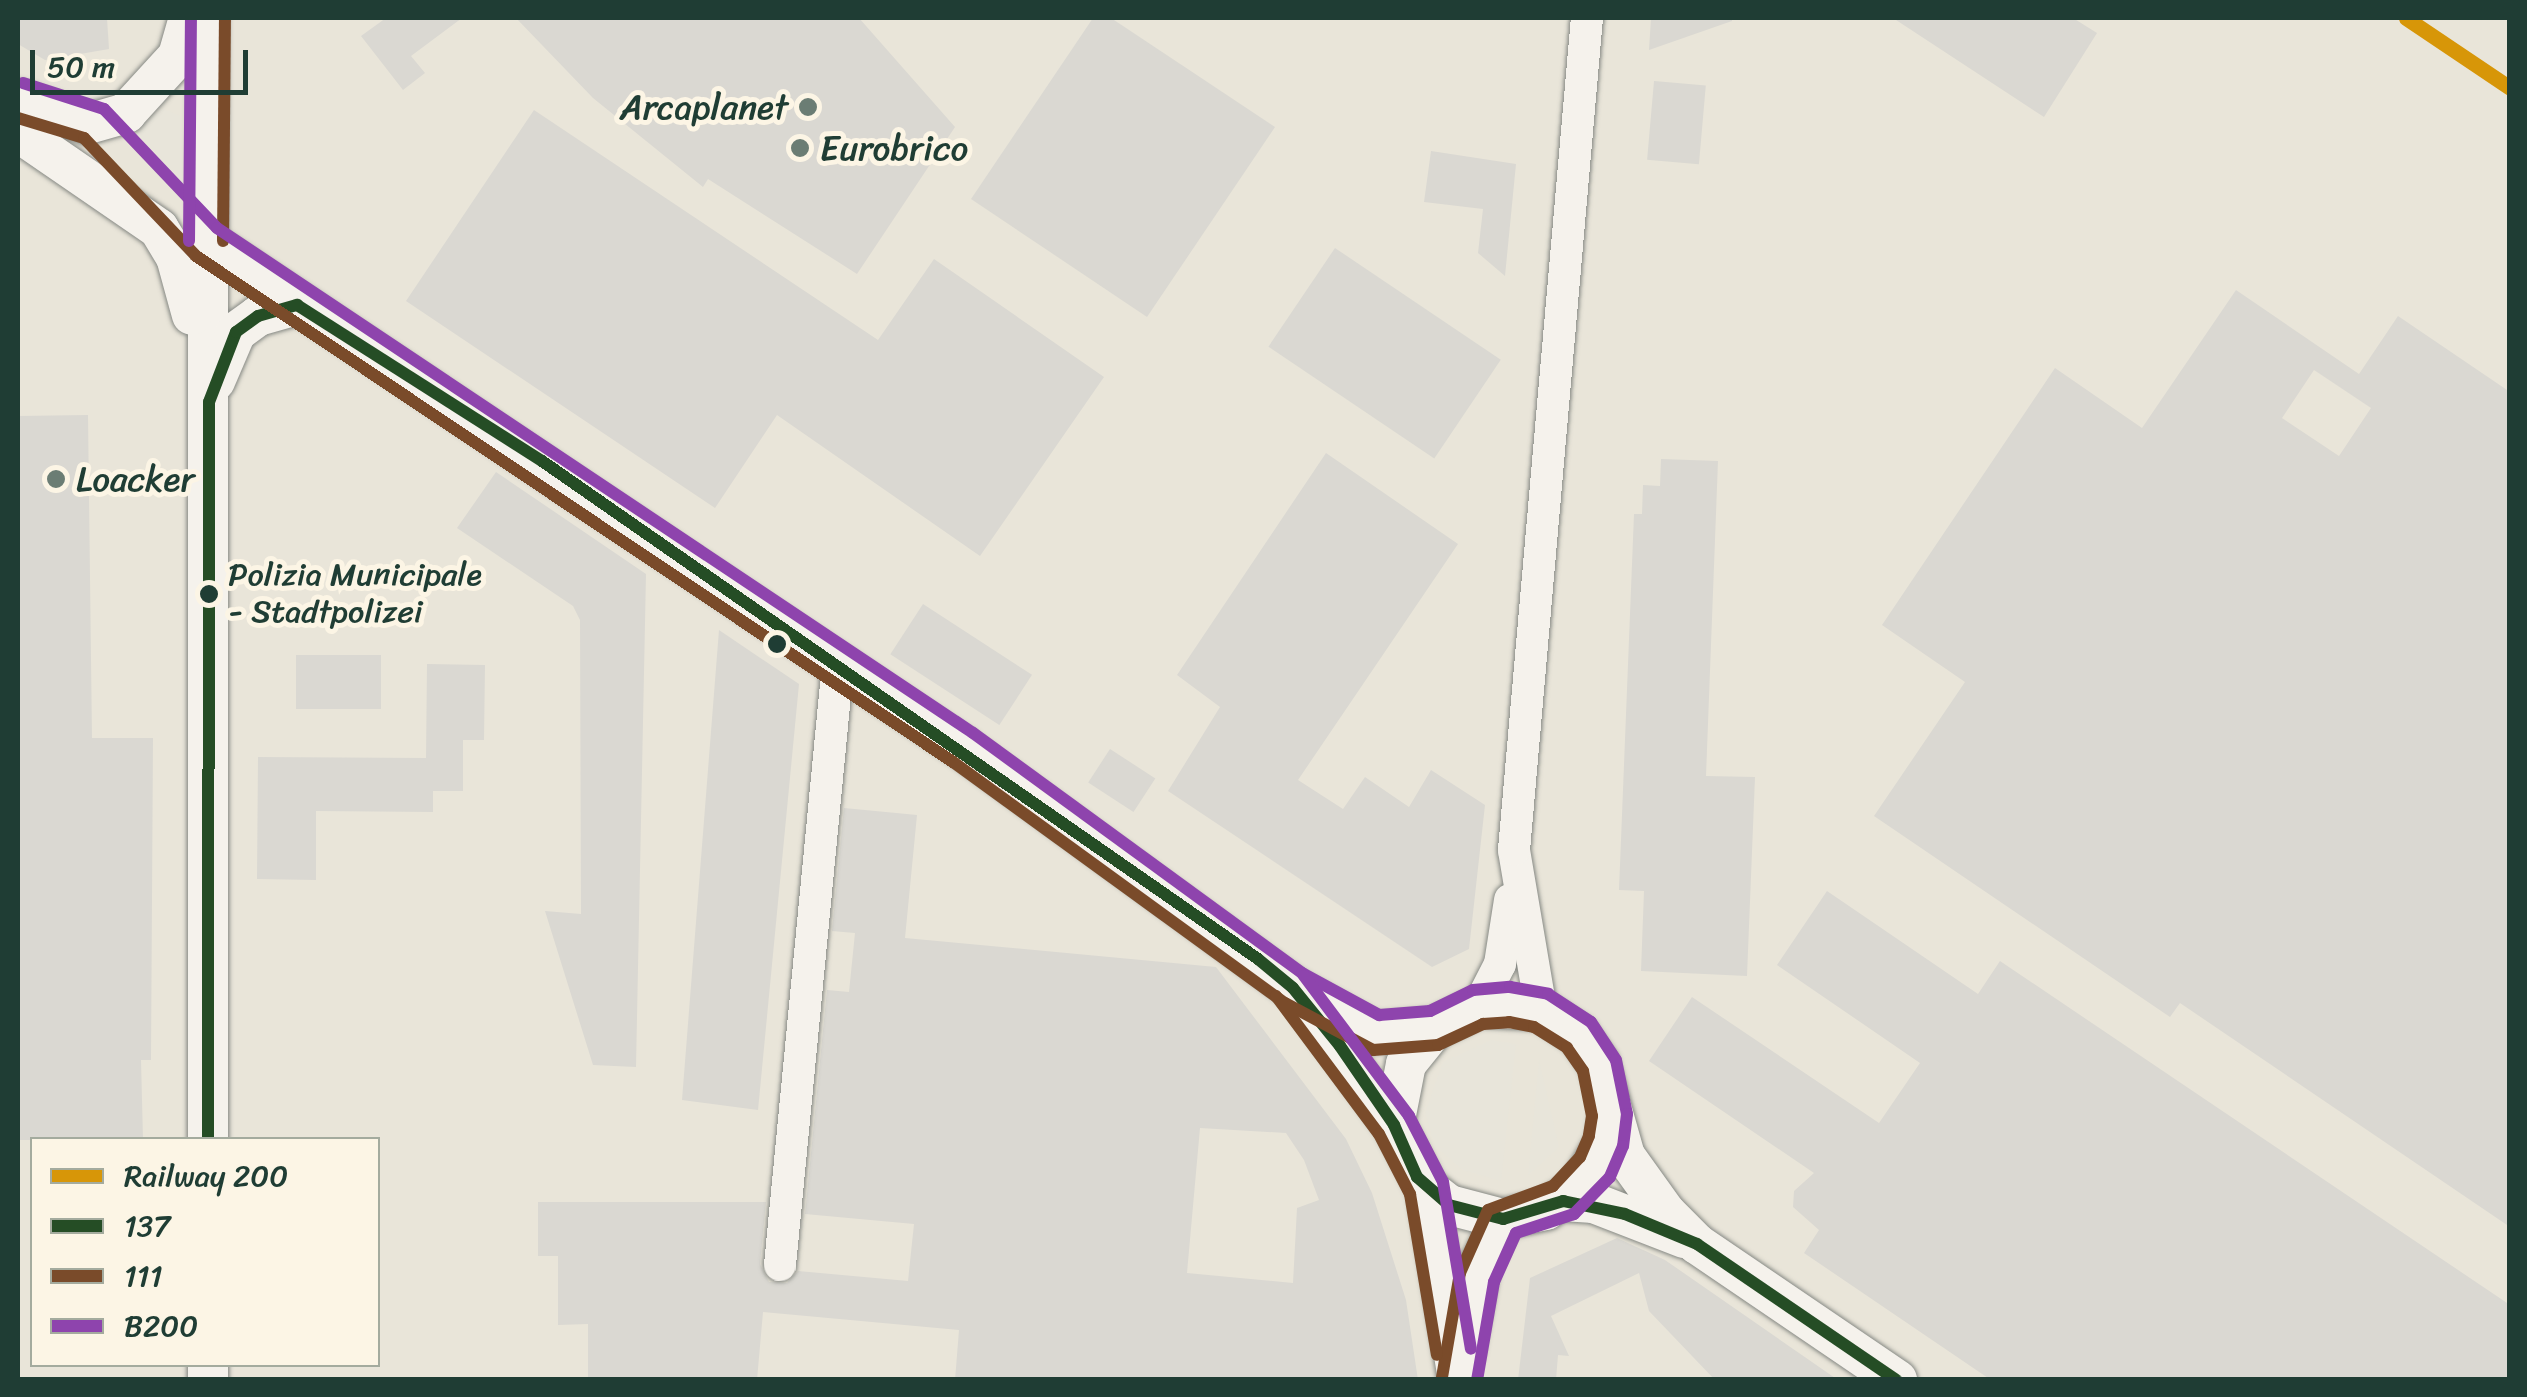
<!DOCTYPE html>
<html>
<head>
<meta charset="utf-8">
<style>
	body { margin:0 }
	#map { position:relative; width:2527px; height:1397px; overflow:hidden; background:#f7f3ea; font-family:Sriracha,sans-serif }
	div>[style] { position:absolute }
	.built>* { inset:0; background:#e9e5d9 }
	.green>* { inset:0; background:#e8e5da }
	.building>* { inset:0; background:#dad8d2; transform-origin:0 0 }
	.roads { filter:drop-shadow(0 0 2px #868984) drop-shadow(0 0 2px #868984) }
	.minor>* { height:32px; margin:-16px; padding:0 16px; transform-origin:16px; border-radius:16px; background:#f5f2ec }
	.major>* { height:40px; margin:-20px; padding:0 20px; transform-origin:20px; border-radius:20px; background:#f5f2ec }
	.bus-1>* { height:12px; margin:-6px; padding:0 6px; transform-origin:6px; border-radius:6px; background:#254d25 }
	.bus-2>* { height:12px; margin:-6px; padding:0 6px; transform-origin:6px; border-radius:6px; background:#7a4b2a }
	.bus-3>* { height:12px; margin:-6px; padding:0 6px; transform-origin:6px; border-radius:6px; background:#8e44ad }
	.rail-1>* { height:15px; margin:-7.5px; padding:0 7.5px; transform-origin:7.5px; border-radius:7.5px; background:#d79608 }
	.dots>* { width:28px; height:28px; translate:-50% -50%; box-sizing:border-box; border:5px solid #fcf5e5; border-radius:50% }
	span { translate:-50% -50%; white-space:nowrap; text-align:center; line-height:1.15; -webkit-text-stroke:10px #fcf5e5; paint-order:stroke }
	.bus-label { font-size:32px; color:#1f3d34 }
	.left { translate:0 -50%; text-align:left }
	.poi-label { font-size:35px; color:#1f3d34 }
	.right { translate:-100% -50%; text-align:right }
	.frame { position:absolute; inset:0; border:20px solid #1f3d34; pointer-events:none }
	.legend { position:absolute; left:30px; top:1137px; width:350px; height:230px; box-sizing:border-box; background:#fcf5e5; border:2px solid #a4ab9e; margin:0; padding:12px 18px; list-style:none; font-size:30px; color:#1f3d34 }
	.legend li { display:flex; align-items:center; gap:20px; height:50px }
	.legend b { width:50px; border:2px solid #a4ab9e }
	.scale { position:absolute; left:30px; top:50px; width:218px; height:45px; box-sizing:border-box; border:5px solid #1f3d34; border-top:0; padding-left:12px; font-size:30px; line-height:35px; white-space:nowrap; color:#1f3d34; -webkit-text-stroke:8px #fcf5e5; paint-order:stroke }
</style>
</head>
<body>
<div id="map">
	<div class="built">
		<i style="clip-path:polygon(evenodd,18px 18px,2508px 18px,2509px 1379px,18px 1379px,18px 18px,32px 1140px,378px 1140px,378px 1364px,32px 1364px,32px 1140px)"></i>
	</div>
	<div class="green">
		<i style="clip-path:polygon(163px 109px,181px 116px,183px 192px,124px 136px)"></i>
		<i style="clip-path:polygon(1491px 1040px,1516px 1044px,1501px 1181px,1463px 1170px,1435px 1146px,1425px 1113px,1443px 1062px)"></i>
		<i style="clip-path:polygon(1539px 1060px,1559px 1147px,1528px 1176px)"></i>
	</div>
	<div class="building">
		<i style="clip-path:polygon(18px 18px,107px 18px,109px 49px,45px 60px,18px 44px)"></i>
		<i style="clip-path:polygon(386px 18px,462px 18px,411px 56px,425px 73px,403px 90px,361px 36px)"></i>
		<i style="clip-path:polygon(516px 18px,859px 18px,955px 127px,857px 274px,708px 179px,703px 187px,593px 98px)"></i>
		<i style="clip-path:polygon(1093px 18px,1111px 18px,1275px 127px,1147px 317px,971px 199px)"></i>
		<i style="clip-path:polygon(1651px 18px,1732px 18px,1732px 21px,1649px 50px)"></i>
		<i style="clip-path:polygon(1893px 18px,2073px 18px,2097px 33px,2044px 117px)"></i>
		<i style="left:1654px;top:81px;width:52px;height:79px;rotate:5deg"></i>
		<i style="clip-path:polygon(534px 110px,878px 340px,934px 259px,1104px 377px,980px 556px,777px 415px,715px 508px,406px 301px)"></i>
		<i style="clip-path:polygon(1431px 151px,1516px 164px,1505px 276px,1478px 253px,1483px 209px,1424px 202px)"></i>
		<i style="left:1335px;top:248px;width:200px;height:119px;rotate:34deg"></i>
		<i style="clip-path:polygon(evenodd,2236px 290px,2359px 374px,2398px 316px,2510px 392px,2510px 1227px,2180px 1003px,2170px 1017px,1874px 816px,1965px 682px,1882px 625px,2055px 368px,2142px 428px,2236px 290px,2314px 370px,2371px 408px,2339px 456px,2282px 418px,2314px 370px)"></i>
		<i style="clip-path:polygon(88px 415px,92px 738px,153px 738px,151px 1060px,141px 1060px,143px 1140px,18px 1140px,18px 416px)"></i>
		<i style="clip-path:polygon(1326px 453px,1458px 544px,1298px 780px,1343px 809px,1365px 777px,1409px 807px,1431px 770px,1485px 805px,1469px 949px,1432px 967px,1168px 791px,1220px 707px,1177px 675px)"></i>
		<i style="clip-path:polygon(1661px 459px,1718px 461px,1706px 776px,1755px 777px,1747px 976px,1641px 971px,1644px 891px,1619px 890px,1634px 514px,1642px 514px,1643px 485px,1660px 486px)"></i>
		<i style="clip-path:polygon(496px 472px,646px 574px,636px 1067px,593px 1065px,545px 911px,581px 914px,580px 620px,573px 606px,457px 528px)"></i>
		<i style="left:923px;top:604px;width:130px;height:60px;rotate:33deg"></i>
		<i style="clip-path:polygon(719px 630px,799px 684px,758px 1110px,682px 1100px)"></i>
		<i style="left:296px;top:655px;width:85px;height:54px"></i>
		<i style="clip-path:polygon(427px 664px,485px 665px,484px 740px,463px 740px,463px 791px,433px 791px,433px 812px,316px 811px,316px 880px,257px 879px,258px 757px,426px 758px)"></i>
		<i style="left:1110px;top:749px;width:54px;height:40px;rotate:33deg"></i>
		<i style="clip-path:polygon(evenodd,844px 808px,917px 815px,905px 938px,1216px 967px,1346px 1139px,1372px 1193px,1406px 1300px,1418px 1380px,955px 1380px,959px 1330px,763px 1312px,757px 1380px,588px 1380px,588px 1324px,558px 1325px,558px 1256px,538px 1256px,538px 1202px,766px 1202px,760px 1264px,769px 1282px,787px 1283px,798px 1271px,908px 1281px,914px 1224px,805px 1214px,827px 990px,849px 992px,855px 933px,832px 931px,844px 808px,1200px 1128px,1286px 1133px,1304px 1160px,1319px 1200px,1297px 1208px,1293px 1283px,1187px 1273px,1200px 1128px)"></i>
		<i style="clip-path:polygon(1827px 891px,1978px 994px,2000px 961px,2510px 1305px,2510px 1380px,1991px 1380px,1804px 1253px,1819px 1230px,1793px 1207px,1794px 1191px,1814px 1173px,1649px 1061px,1692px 997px,1879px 1123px,1920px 1063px,1777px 965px)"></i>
		<i style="clip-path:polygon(1617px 1238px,1665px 1260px,1838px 1380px,1715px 1380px,1649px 1311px,1639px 1273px,1551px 1316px,1569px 1356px,1558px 1355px,1556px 1380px,1518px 1380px,1530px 1278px)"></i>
	</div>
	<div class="roads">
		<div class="minor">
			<i style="left:1478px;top:1007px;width:48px;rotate:-62.9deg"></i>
			<i style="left:1500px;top:964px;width:65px;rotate:-81.1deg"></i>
			<i style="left:1541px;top:1010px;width:162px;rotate:-99.6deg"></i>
			<i style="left:1514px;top:850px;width:835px;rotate:-84.99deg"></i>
			<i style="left:780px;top:1265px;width:604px;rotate:-84.49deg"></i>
		</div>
		<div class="major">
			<i style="left:208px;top:18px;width:1122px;rotate:90deg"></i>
			<i style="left:18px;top:100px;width:74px;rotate:18.9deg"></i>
			<i style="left:88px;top:124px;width:40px;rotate:-16deg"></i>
			<i style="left:126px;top:113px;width:77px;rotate:-47.6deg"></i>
			<i style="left:178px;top:56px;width:40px;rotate:-74deg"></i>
			<i style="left:18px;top:132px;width:171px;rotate:34.5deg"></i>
			<i style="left:159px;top:229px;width:33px;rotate:59deg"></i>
			<i style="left:176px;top:257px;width:60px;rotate:74.6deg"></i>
			<i style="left:206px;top:241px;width:911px;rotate:33.81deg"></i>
			<i style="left:963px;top:748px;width:408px;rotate:36deg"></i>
			<i style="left:1293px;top:988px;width:94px;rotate:28.8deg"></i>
			<i style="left:1375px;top:1033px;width:60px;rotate:-4.8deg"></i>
			<i style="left:215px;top:381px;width:53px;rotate:-66.8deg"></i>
			<i style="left:236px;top:332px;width:27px;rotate:-36deg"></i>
			<i style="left:258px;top:316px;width:41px;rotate:-15.8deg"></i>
			<i style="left:1308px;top:1007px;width:146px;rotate:53.9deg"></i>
			<i style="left:1610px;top:1115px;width:26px;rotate:99deg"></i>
			<i style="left:1606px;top:1141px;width:56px;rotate:120.3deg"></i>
			<i style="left:1578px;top:1189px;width:38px;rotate:147deg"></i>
			<i style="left:1546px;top:1210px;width:44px;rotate:168.2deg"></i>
			<i style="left:1503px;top:1219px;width:56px;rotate:-165.5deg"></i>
			<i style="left:1449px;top:1205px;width:28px;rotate:-142deg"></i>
			<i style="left:1427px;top:1188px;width:71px;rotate:-117.6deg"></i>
			<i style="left:1394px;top:1125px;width:62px;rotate:-78.9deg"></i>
			<i style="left:1406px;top:1064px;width:46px;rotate:-51.1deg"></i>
			<i style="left:1435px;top:1028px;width:48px;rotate:-26deg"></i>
			<i style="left:1478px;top:1007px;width:63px;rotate:2.7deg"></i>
			<i style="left:1541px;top:1010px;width:45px;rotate:33.3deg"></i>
			<i style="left:1579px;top:1035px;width:35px;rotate:55deg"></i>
			<i style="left:1599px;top:1064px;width:96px;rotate:74.2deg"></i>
			<i style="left:1625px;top:1156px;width:70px;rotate:54.3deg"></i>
			<i style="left:1666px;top:1213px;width:44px;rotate:45deg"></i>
			<i style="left:1697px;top:1244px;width:242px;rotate:34.2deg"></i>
			<i style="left:1427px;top:1188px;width:194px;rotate:80.8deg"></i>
			<i style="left:1563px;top:1201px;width:31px;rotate:4deg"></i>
			<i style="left:1594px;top:1203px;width:97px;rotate:21.3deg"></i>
			<i style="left:1464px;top:1351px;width:91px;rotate:-79.2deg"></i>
			<i style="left:1481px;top:1262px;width:48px;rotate:-62.9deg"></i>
			<i style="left:208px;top:1380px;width:16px;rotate:-90deg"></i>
		</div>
	</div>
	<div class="bus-1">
		<i style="left:297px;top:305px;width:290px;rotate:32.5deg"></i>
		<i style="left:542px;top:461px;width:872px;rotate:34.82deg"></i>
		<i style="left:1258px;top:959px;width:45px;rotate:39.6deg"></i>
		<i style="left:1293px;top:988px;width:75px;rotate:51deg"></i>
		<i style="left:1340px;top:1046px;width:96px;rotate:55.6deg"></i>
		<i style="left:1394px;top:1125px;width:57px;rotate:66.1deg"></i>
		<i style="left:1417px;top:1177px;width:43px;rotate:41.2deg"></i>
		<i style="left:1449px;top:1205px;width:56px;rotate:14.5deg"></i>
		<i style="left:1503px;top:1219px;width:63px;rotate:-16.7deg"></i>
		<i style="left:1563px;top:1201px;width:63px;rotate:11.8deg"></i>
		<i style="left:1625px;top:1214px;width:78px;rotate:22.6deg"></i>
		<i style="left:1697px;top:1244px;width:241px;rotate:34.3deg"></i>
		<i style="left:208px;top:1140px;width:738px;rotate:-89.92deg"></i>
		<i style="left:209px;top:402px;width:75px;rotate:-68.9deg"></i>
		<i style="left:236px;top:332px;width:27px;rotate:-36deg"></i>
		<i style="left:258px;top:316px;width:41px;rotate:-15.8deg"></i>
	</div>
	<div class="bus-2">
		<i style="left:18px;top:118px;width:69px;rotate:16.9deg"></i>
		<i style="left:84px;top:138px;width:163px;rotate:46.5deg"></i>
		<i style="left:196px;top:256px;width:911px;rotate:33.76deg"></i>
		<i style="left:953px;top:762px;width:410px;rotate:36deg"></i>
		<i style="left:1285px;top:1003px;width:100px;rotate:28.1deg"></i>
		<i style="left:1373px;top:1050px;width:65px;rotate:-4.4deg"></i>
		<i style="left:1438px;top:1045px;width:50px;rotate:-25deg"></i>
		<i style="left:1483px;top:1024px;width:26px;rotate:-4deg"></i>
		<i style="left:1509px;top:1022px;width:25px;rotate:11deg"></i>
		<i style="left:1534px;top:1027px;width:39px;rotate:32deg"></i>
		<i style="left:1567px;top:1048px;width:28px;rotate:55deg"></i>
		<i style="left:1583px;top:1071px;width:46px;rotate:78.7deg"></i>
		<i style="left:1592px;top:1116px;width:20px;rotate:99deg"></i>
		<i style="left:1589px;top:1136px;width:23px;rotate:113deg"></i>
		<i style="left:1580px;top:1157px;width:40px;rotate:133deg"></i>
		<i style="left:1553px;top:1186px;width:69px;rotate:159.7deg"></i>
		<i style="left:1488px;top:1210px;width:69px;rotate:114deg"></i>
		<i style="left:1460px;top:1273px;width:106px;rotate:99.8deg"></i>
		<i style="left:223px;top:241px;width:223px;rotate:-89.5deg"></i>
		<i style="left:1276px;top:996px;width:172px;rotate:53.3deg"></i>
		<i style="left:1379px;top:1134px;width:68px;rotate:62.7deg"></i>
		<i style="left:1410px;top:1194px;width:163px;rotate:80.5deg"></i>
	</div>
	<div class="bus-3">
		<i style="left:23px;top:83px;width:85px;rotate:17.8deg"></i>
		<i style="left:104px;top:109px;width:164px;rotate:46.5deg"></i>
		<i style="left:217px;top:228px;width:909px;rotate:33.74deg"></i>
		<i style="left:973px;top:733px;width:407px;rotate:36.1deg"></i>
		<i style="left:1302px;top:973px;width:88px;rotate:28.6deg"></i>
		<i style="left:1379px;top:1015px;width:51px;rotate:-4.5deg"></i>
		<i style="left:1430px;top:1011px;width:48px;rotate:-26deg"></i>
		<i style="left:1473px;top:990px;width:37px;rotate:-5deg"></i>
		<i style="left:1510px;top:987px;width:39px;rotate:10deg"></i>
		<i style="left:1548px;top:994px;width:51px;rotate:33.1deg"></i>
		<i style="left:1591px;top:1022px;width:45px;rotate:56.7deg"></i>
		<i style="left:1616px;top:1060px;width:55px;rotate:78.5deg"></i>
		<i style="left:1627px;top:1114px;width:32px;rotate:97deg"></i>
		<i style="left:1623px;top:1146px;width:34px;rotate:113deg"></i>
		<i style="left:1610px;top:1177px;width:52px;rotate:134.2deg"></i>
		<i style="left:1574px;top:1214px;width:61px;rotate:161.9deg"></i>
		<i style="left:1516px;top:1233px;width:54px;rotate:114.2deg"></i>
		<i style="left:1494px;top:1282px;width:99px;rotate:99.8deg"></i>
		<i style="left:189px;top:241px;width:223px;rotate:-89.5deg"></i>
		<i style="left:1304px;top:976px;width:175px;rotate:53.1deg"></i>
		<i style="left:1409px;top:1116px;width:74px;rotate:62.7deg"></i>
		<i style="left:1443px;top:1182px;width:169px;rotate:80.5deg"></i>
	</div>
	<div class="rail-1">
		<i style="left:2406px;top:18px;width:125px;rotate:33.9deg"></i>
	</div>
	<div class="dots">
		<i style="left:808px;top:107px;background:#6b7d74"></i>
		<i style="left:800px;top:148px;background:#6b7d74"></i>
		<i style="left:56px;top:479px;background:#6b7d74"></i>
		<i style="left:209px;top:594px;background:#1f3d34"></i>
		<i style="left:777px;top:644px;background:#1f3d34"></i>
	</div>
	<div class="bus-label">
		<span class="left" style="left:228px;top:594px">Polizia Municipale<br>- Stadtpolizei</span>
	</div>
	<div class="poi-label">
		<span class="right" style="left:788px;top:107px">Arcaplanet</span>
		<span class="left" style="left:820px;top:148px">Eurobrico</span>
		<span class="left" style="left:76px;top:479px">Loacker</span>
	</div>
	<div class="frame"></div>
	<ul class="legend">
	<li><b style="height:12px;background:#d79608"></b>Railway 200</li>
	<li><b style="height:12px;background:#254d25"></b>137</li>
	<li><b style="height:12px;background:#7a4b2a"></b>111</li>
	<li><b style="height:12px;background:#8e44ad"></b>B200</li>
	</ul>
	<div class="scale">50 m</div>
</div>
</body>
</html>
